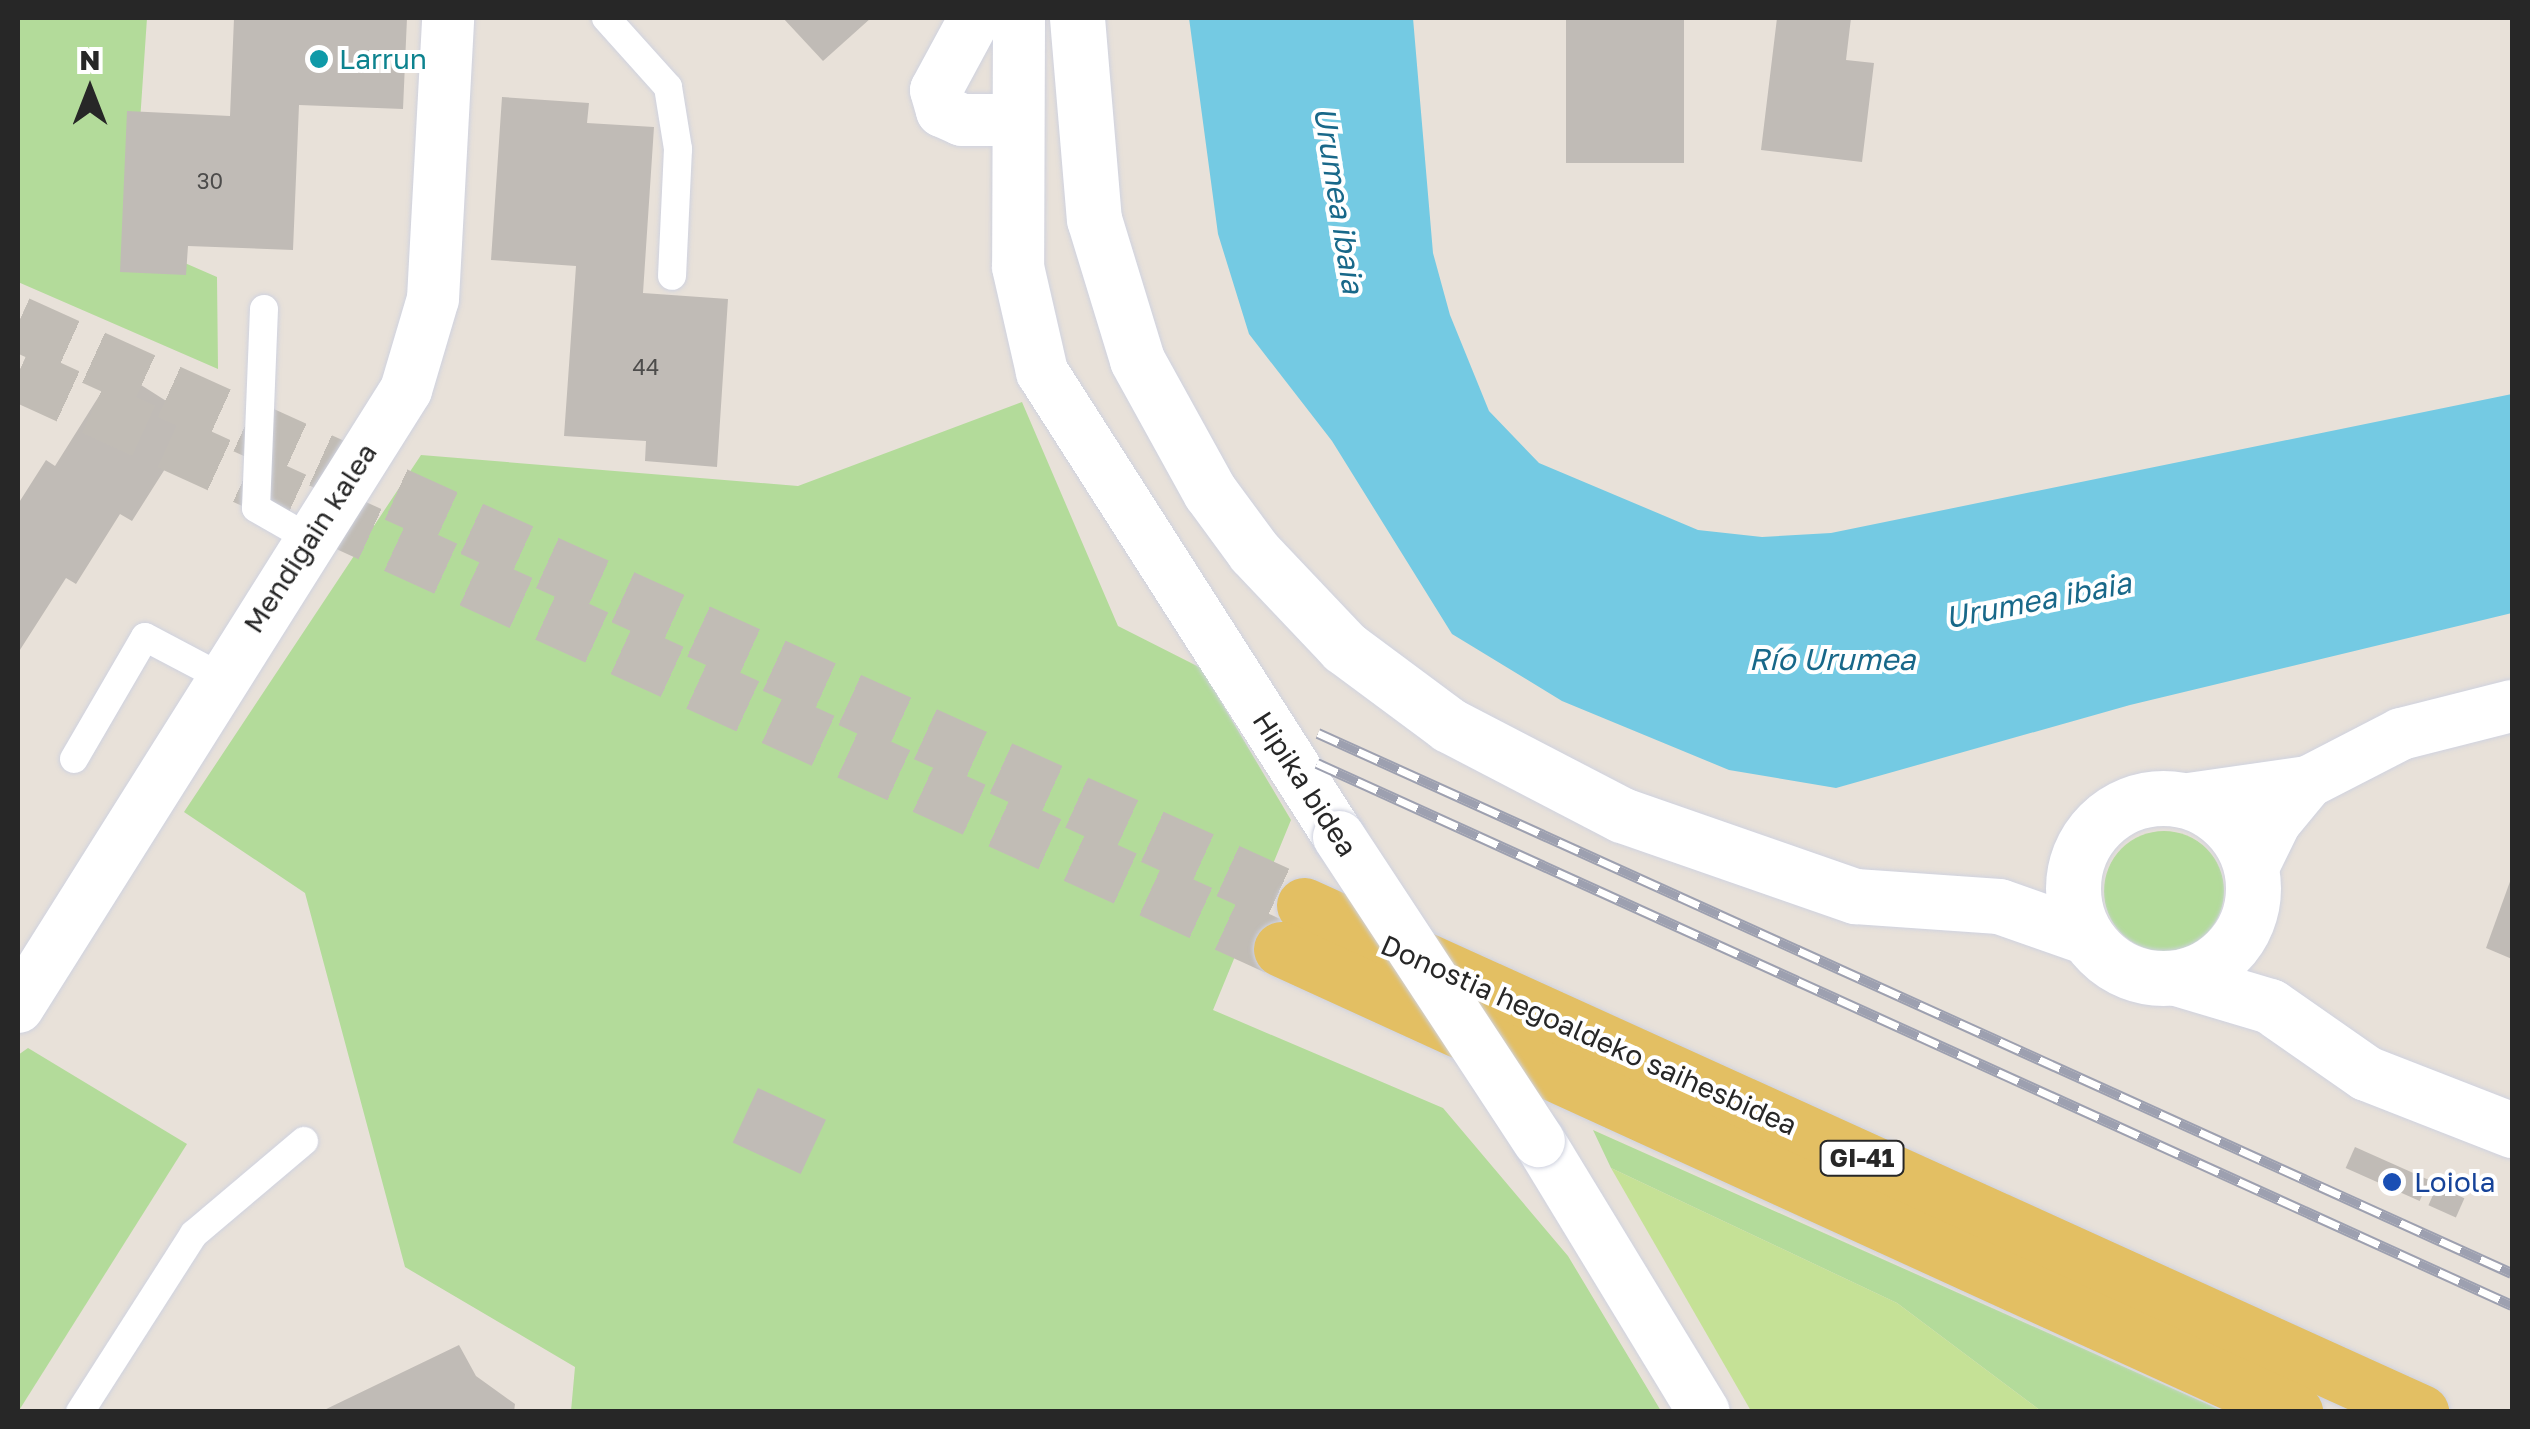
<!DOCTYPE html>
<html>
<head>
<meta charset="utf-8">
<style>
	body { margin:0 }
	#map { position:relative; width:2530px; height:1429px; overflow:hidden; background:#e8e1d9; font-family:"Golos Text",sans-serif }
	div>[style] { position:absolute }
	.green>* { inset:0; background:#b3db9a }
	.round { border-radius:50% }
	.pitch>* { inset:0; background:#c5e196 }
	.water>* { inset:0; background:#74cae3 }
	.building>* { inset:0; background:#c0bbb6; transform-origin:0 0 }
	.primary-tunnel>* { height:55px; margin-top:-27.5px; transform-origin:0; background:repeating-linear-gradient(90deg,#c1bcb5 0 55px,transparent 0 83px) }
	.roads { filter:drop-shadow(0 0 2px #cfd2df) drop-shadow(0 0 2px #cfd2df) }
	.service>* { height:28px; margin:-14px; padding:0 14px; transform-origin:14px; border-radius:14px; background:#fff }
	.minor>* { height:52px; margin:-26px; padding:0 26px; transform-origin:26px; border-radius:26px; background:#fff }
	.secondary>* { height:55px; margin:-27.5px; padding:0 27.5px; transform-origin:27.5px; border-radius:27.5px; background:#fff }
	.secondary>.ring { margin:-27.5px; padding:0; box-sizing:content-box; background:none; border:55px solid #fff; border-radius:50% }
	.primary>* { height:55px; margin:-27.5px; padding:0 27.5px; transform-origin:27.5px; border-radius:27.5px; background:#e3bf63 }
	.rail>* { height:11px; margin-top:-5.5px; transform-origin:0; background:repeating-linear-gradient(90deg,#fff 0 22px,#9da0b0 0 44px); box-sizing:border-box; border-block:2px solid #9da0b0 }
	.bridges { filter:drop-shadow(0 0 2px #cfd2df) drop-shadow(0 0 2px #cfd2df) }
	.minor-bridge>* { height:52px; margin:-26px; padding:0 26px; transform-origin:26px; border-radius:26px; background:#fff }
	.dots>* { width:28px; height:28px; translate:-50% -50%; box-sizing:border-box; border:5px solid #fff; border-radius:50% }
	span { translate:-50% -50%; white-space:nowrap; text-align:center; line-height:1.15; -webkit-text-stroke:8px #fff; paint-order:stroke }
	.number-label { font-size:22px; color:#4d4c4b }
	.number-label span { -webkit-text-stroke-width:0 }
	.shield-label span { padding:2px 8px; background:#fff; border:2px solid; border-radius:8px; -webkit-text-stroke-width:0 }
	.shield-label { font-size:25px; color:#272727; font-weight:700 }
	.culture-label { font-size:28px; color:#0d838f }
	.left { translate:0 -50%; text-align:left }
	.street-label { font-size:28px; color:#272727 }
	.transit-label { font-size:28px; color:#164399 }
	.water-label { font-size:30px; color:#186889; font-style:italic }
	.frame { position:absolute; inset:0; border:20px solid #272727; pointer-events:none }
	.north { position:absolute; left:40px; top:40px; width:100px; height:100px; -webkit-text-stroke:8px #fff; paint-order:stroke; rotate:0deg; font-size:28px; font-weight:700; line-height:40px; text-align:center; color:#272727 }
	.north::after { content:''; display:block; margin:auto; width:35px; height:45px; background:#272727; clip-path:polygon(50% 0,100% 100%,50% 72%,0 100%) }
</style>
</head>
<body>
<div id="map">
	<div class="green">
		<i style="clip-path:polygon(18px 18px,147px 18px,132px 240px,217px 277px,218px 369px,18px 282px)"></i>
		<i style="clip-path:polygon(1022px 402px,1118px 626px,1201px 668px,1291px 820px,1213px 1010px,1443px 1108px,1568px 1256px,1661px 1411px,571px 1411px,575px 1367px,405px 1267px,305px 893px,184px 812px,421px 455px,798px 486px)"></i>
		<i class="round" style="left:2104px;top:831px;width:120px;height:120px"></i>
		<i style="clip-path:polygon(28px 1048px,187px 1144px,18px 1412px,18px 1055px)"></i>
		<i style="clip-path:polygon(1593px 1130px,2223px 1411px,2041px 1411px,1897px 1303px,1611px 1168px)"></i>
	</div>
	<div class="pitch">
		<i style="clip-path:polygon(1611px 1168px,1897px 1303px,2041px 1411px,1751px 1411px)"></i>
	</div>
	<div class="water">
		<i style="clip-path:polygon(1189px 18px,1413px 18px,1433px 253px,1450px 315px,1489px 411px,1539px 463px,1698px 530px,1762px 537px,1831px 533px,2512px 394px,2512px 613px,2130px 705px,1836px 788px,1729px 770px,1562px 701px,1452px 634px,1332px 441px,1249px 334px,1218px 234px)"></i>
	</div>
	<div class="building">
		<i style="clip-path:polygon(234px 18px,407px 18px,403px 109px,299px 105px,293px 250px,188px 246px,186px 275px,120px 272px,127px 111px,230px 116px)"></i>
		<i style="clip-path:polygon(783px 18px,871px 18px,823px 61px)"></i>
		<i style="left:1566px;top:18px;width:118px;height:145px"></i>
		<i style="clip-path:polygon(1777px 18px,1851px 18px,1846px 60px,1874px 63px,1862px 162px,1761px 150px)"></i>
		<i style="clip-path:polygon(502px 97px,589px 103px,587px 123px,654px 127px,643px 293px,728px 299px,717px 467px,645px 461px,646px 441px,564px 436px,576px 266px,491px 260px)"></i>
		<i style="clip-path:polygon(116px 369px,196px 420px,132px 521px,120px 514px,76px 584px,66px 578px,18px 653px,18px 504px,46px 460px,55px 466px)"></i>
		<i style="clip-path:polygon(2512px 876px,2512px 959px,2486px 948px)"></i>
		<i style="left:758px;top:1088px;width:75px;height:60px;rotate:25deg"></i>
		<i style="left:2355px;top:1147px;width:81px;height:23px;rotate:24deg"></i>
		<i style="left:2437px;top:1186px;width:30px;height:21px;rotate:24deg"></i>
		<i style="clip-path:polygon(459px 1345px,476px 1376px,515px 1404px,514px 1412px,320px 1412px)"></i>
	</div>
	<div class="primary-tunnel">
		<i style="left:18px;top:323px;width:1412px;rotate:24.35deg"></i>
		<i style="left:18px;top:373px;width:1388px;rotate:24.52deg"></i>
	</div>
	<div class="roads">
		<div class="service">
			<i style="left:606px;top:18px;width:93px;rotate:48.1deg"></i>
			<i style="left:668px;top:87px;width:63px;rotate:80.8deg"></i>
			<i style="left:678px;top:149px;width:127px;rotate:92.7deg"></i>
			<i style="left:264px;top:309px;width:199px;rotate:92.3deg"></i>
			<i style="left:256px;top:508px;width:62px;rotate:29.9deg"></i>
			<i style="left:74px;top:759px;width:141px;rotate:-59.8deg"></i>
			<i style="left:145px;top:637px;width:86px;rotate:27.8deg"></i>
			<i style="left:80px;top:1412px;width:211px;rotate:-57.4deg"></i>
			<i style="left:194px;top:1234px;width:144px;rotate:-40.2deg"></i>
		</div>
		<div class="minor">
			<i style="left:975px;top:18px;width:82px;rotate:118.4deg"></i>
			<i style="left:936px;top:90px;width:22px;rotate:74deg"></i>
			<i style="left:942px;top:111px;width:22px;rotate:24deg"></i>
			<i style="left:962px;top:120px;width:54px"></i>
			<i style="left:1019px;top:18px;width:249px;rotate:90.2deg"></i>
			<i style="left:1018px;top:267px;width:108px;rotate:77.1deg"></i>
			<i style="left:1042px;top:372px;width:552px;rotate:57.43deg"></i>
			<i style="left:2182px;top:800px;width:127px;rotate:-8.1deg"></i>
			<i style="left:2252px;top:869px;width:52px;rotate:-63.9deg"></i>
			<i style="left:2275px;top:822px;width:52px;rotate:-50.5deg"></i>
			<i style="left:2308px;top:782px;width:105px;rotate:-27.3deg"></i>
			<i style="left:2401px;top:734px;width:114px;rotate:-14.2deg"></i>
			<i style="left:18px;top:1007px;width:729px;rotate:-57.84deg"></i>
			<i style="left:406px;top:390px;width:95px;rotate:-73.5deg"></i>
			<i style="left:433px;top:299px;width:281px;rotate:-86.9deg"></i>
			<i style="left:1539px;top:1141px;width:317px;rotate:58.7deg"></i>
		</div>
		<div class="secondary">
			<i style="left:1077px;top:18px;width:202px;rotate:85.2deg"></i>
			<i style="left:1094px;top:219px;width:147px;rotate:73deg"></i>
			<i style="left:1137px;top:360px;width:151px;rotate:61.1deg"></i>
			<i style="left:1210px;top:492px;width:74px;rotate:53.7deg"></i>
			<i style="left:1254px;top:552px;width:131px;rotate:46.5deg"></i>
			<i style="left:1344px;top:647px;width:131px;rotate:36.6deg"></i>
			<i style="left:1449px;top:725px;width:195px;rotate:27.5deg"></i>
			<i style="left:1622px;top:815px;width:247px;rotate:19.2deg"></i>
			<i style="left:1855px;top:896px;width:144px;rotate:4deg"></i>
			<i style="left:1999px;top:906px;width:93px;rotate:19.4deg"></i>
			<i class="ring" style="left:2073px;top:798px;width:125px;height:125px"></i>
			<i style="left:2176px;top:978px;width:98px;rotate:16.6deg"></i>
			<i style="left:2270px;top:1006px;width:117px;rotate:34.9deg"></i>
			<i style="left:2366px;top:1073px;width:157px;rotate:21.3deg"></i>
		</div>
		<div class="primary">
			<i style="left:1304px;top:905px;width:1227px;rotate:24.41deg"></i>
			<i style="left:1281px;top:949px;width:1115px;rotate:24.54deg"></i>
		</div>
	</div>
	<div class="rail">
		<i style="left:1318px;top:733px;width:1310px;rotate:24.34deg"></i>
		<i style="left:1317px;top:763px;width:1312px;rotate:24.4deg"></i>
	</div>
	<div class="bridges">
		<div class="minor-bridge">
			<i style="left:1339px;top:837px;width:364px;rotate:56.7deg"></i>
		</div>
	</div>
	<div class="dots">
		<i style="left:319px;top:59px;background:#0f9aa8"></i>
		<i style="left:2392px;top:1182px;background:#1a4fb4"></i>
	</div>
	<div class="number-label">
		<span style="left:210px;top:181px">30</span>
		<span style="left:646px;top:367px">44</span>
	</div>
	<div class="shield-label">
		<span style="left:1862px;top:1158px">GI-41</span>
	</div>
	<div class="culture-label">
		<span class="left" style="left:339px;top:59px">Larrun</span>
	</div>
	<div class="street-label">
		<span style="left:310px;top:538px;rotate:-57deg">Mendigain kalea</span>
		<span style="left:1305px;top:784px;rotate:57deg">Hipika bidea</span>
		<span style="left:1589px;top:1035px;rotate:24deg">Donostia hegoaldeko saihesbidea</span>
	</div>
	<div class="transit-label">
		<span class="left" style="left:2414px;top:1182px">Loiola</span>
	</div>
	<div class="water-label">
		<span style="left:1339px;top:200px;rotate:81deg">Urumea ibaia</span>
		<span style="left:2038px;top:600px;rotate:-11deg">Urumea ibaia</span>
		<span style="left:1832px;top:659px">Río Urumea</span>
	</div>
	<div class="frame"></div>
	<div class="north">N</div>
</div>
</body>
</html>
